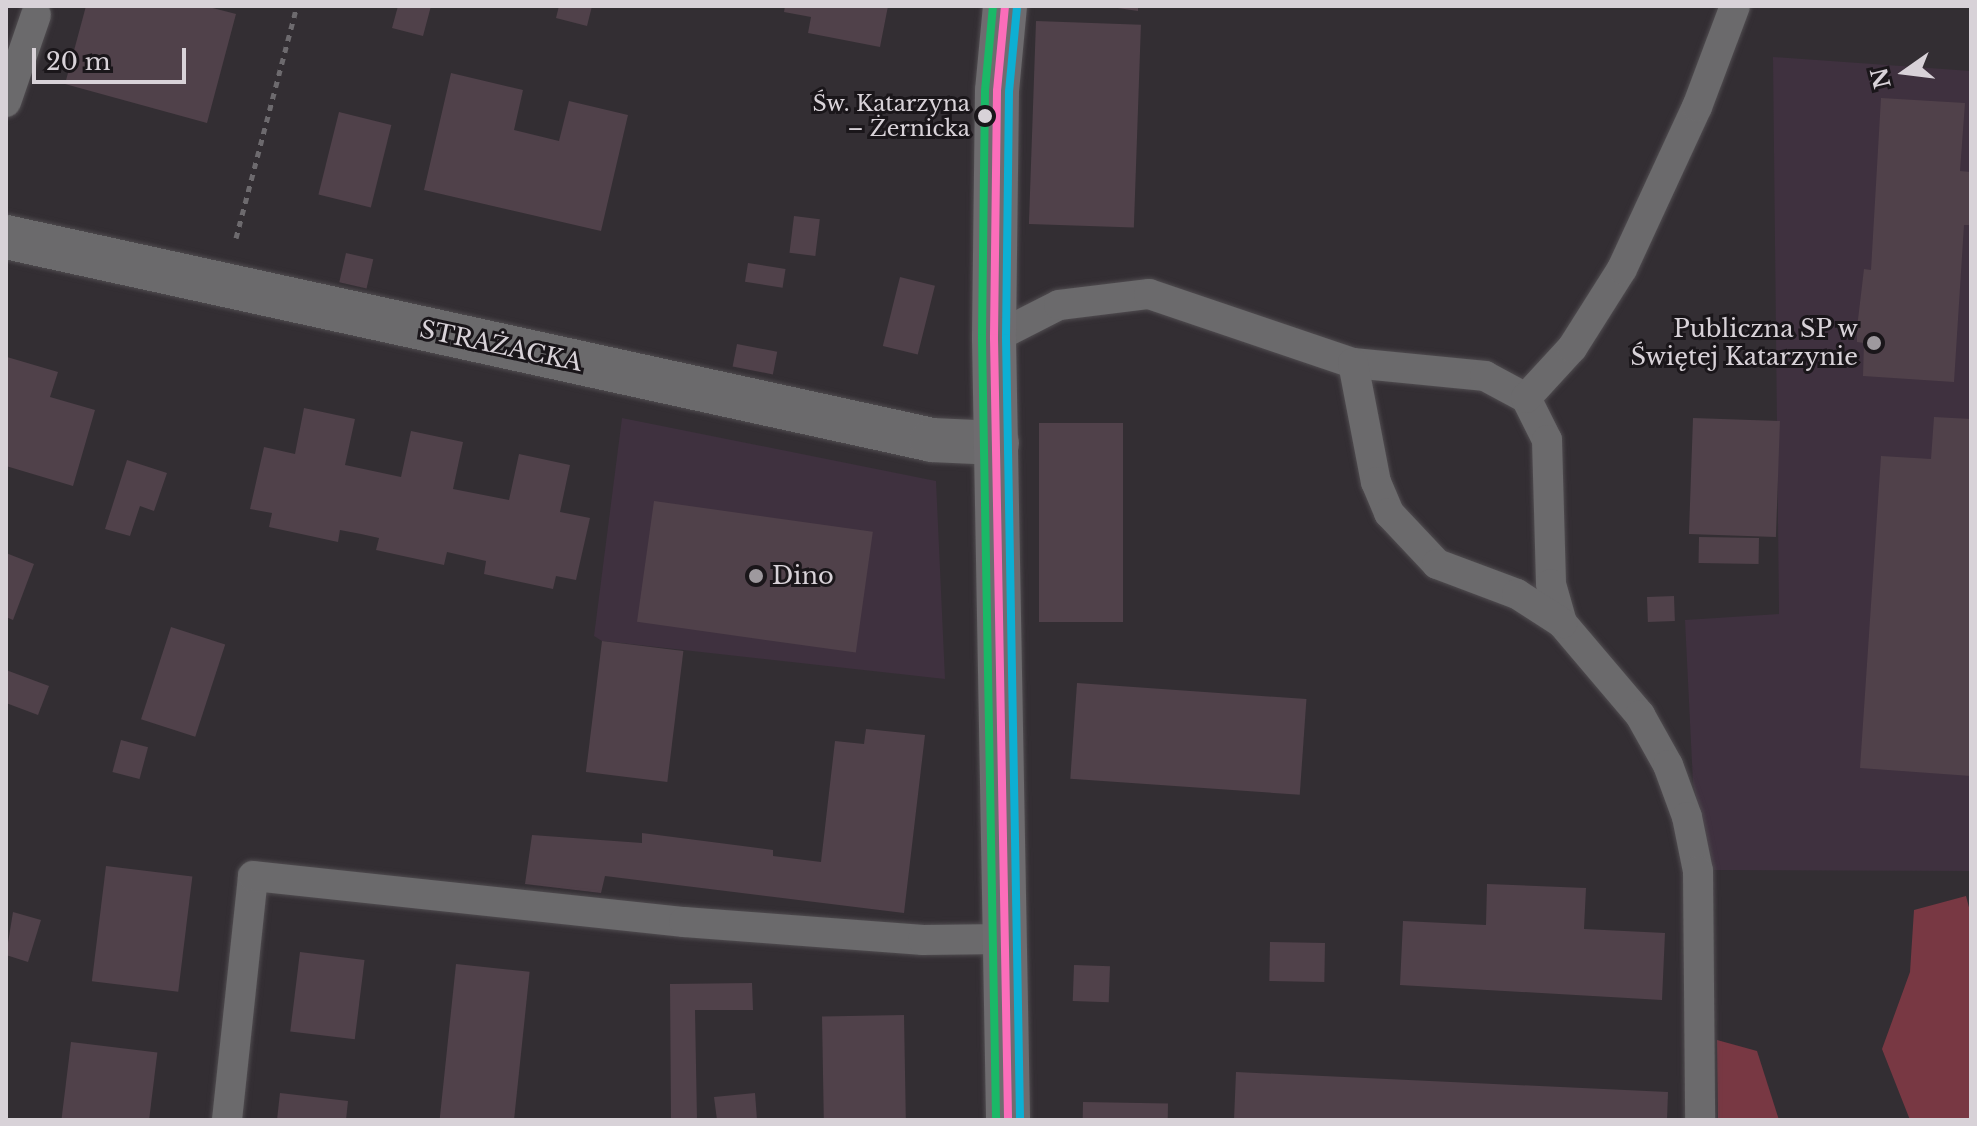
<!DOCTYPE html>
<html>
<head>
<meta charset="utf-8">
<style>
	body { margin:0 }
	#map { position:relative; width:1977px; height:1126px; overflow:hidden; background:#332e33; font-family:"Libre Baskerville",serif }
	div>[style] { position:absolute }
	.built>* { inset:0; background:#3f313f }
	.forest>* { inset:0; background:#783843 }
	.building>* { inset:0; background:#50414a; transform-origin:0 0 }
	.path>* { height:5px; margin-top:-2.5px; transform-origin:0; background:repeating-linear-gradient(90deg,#6d6a6e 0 6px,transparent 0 12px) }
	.roads { filter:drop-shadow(0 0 2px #504c50) drop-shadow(0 0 2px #504c50) }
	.lane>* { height:30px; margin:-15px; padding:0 15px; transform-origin:15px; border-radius:15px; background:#6b6a6c }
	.street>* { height:44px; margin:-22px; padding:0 22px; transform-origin:22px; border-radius:22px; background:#6b6a6c }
	.secondary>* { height:44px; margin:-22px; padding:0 22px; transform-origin:22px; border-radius:22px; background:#6e6c6f }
	.bus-1>* { height:8px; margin:-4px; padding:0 4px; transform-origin:4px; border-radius:4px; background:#fb6dba }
	.bus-2>* { height:8px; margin:-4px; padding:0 4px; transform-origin:4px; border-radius:4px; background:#1ab867 }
	.bus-3>* { height:8px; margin:-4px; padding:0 4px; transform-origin:4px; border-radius:4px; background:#0dafd3 }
	.dots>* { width:22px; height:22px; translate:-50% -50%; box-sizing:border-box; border:4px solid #1a161a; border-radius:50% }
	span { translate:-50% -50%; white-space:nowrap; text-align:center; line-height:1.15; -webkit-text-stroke:6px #1a161a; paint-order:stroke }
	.bus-label { font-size:22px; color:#d8d2d8 }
	.right { translate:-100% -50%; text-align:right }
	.poi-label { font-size:24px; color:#d8d2d8 }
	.left { translate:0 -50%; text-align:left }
	.street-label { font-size:24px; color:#d8d2d8 }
	.frame { position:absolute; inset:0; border:8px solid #d8d2d8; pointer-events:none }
	.north { position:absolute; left:1865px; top:32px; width:80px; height:80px; -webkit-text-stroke:6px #1a161a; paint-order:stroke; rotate:256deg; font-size:22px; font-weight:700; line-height:32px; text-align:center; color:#d8d2d8 }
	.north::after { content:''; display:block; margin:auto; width:28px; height:36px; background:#d8d2d8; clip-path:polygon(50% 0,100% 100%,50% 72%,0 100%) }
	.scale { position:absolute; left:32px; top:48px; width:154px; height:36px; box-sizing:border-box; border:4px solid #d8d2d8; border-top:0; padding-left:10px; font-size:24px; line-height:28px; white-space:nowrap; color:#d8d2d8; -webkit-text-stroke:6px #1a161a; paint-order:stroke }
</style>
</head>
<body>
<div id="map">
	<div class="built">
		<i style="clip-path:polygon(1773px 57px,1971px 71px,1971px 871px,1712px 870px,1693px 783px,1685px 620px,1779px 614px)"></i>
		<i style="clip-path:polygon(622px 418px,936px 481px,945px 679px,602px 641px,594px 636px)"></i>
	</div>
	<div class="forest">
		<i style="clip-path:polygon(1966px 896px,1971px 915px,1971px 1120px,1910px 1120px,1882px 1049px,1910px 972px,1914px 910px)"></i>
		<i style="clip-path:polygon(1717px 1040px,1757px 1051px,1779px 1120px,1718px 1120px)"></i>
	</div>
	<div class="building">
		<i style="clip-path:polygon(86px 6px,205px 6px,236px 14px,207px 123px,65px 84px)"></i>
		<i style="clip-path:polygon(398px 6px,431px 6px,423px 36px,392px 28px)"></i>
		<i style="clip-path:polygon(559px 6px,592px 6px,587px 26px,556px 18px)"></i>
		<i style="clip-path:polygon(785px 6px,888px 6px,880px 47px,808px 33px,811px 17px,784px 12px)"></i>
		<i style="clip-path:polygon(1104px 6px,1138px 6px,1138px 11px)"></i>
		<i style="left:1036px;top:21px;width:105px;height:203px;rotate:2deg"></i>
		<i style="clip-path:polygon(451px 73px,523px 90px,514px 130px,559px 141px,569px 101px,628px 115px,601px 231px,424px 190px)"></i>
		<i style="clip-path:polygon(1881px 98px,1965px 103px,1960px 171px,1971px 172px,1971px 225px,1964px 225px,1954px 382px,1863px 376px,1864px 343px,1857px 342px,1857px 328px,1864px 269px,1871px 270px)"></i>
		<i style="left:339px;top:112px;width:54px;height:85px;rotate:14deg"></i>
		<i style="left:794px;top:216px;width:26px;height:37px;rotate:7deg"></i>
		<i style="left:346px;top:253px;width:28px;height:30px;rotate:13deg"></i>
		<i style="left:748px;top:263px;width:38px;height:19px;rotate:9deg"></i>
		<i style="left:900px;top:277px;width:36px;height:71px;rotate:14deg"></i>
		<i style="left:737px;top:344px;width:41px;height:23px;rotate:11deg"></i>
		<i style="clip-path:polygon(7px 357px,58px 372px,50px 397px,95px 410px,73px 486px,6px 466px)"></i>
		<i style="clip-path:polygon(304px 408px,355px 419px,345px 465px,401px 477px,411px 431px,463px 442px,453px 489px,509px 500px,519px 454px,570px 465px,560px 512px,590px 518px,576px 580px,556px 576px,553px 589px,484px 574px,486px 561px,447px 552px,444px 565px,376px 550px,379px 538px,361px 534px,340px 530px,338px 542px,269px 527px,272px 513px,250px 509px,264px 447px,295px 454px)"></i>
		<i style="clip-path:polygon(1934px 417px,1971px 419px,1971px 776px,1860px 768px,1881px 456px,1931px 459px)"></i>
		<i style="left:1693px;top:418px;width:87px;height:116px;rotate:2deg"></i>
		<i style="left:1123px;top:423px;width:199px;height:84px;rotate:90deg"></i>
		<i style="clip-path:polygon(127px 460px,167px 473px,154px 511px,140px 506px,130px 536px,105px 529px)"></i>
		<i style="left:654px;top:501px;width:221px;height:122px;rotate:8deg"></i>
		<i style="left:1699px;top:537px;width:60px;height:26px;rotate:1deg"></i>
		<i style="clip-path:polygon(6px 553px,34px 564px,13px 620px,6px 617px)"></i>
		<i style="left:1674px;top:596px;width:25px;height:27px;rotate:88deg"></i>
		<i style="left:171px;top:627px;width:57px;height:97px;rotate:18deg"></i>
		<i style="left:602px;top:641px;width:82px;height:132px;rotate:7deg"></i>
		<i style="clip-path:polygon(6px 670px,49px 686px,38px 715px,6px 703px)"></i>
		<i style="left:1077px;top:683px;width:230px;height:96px;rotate:4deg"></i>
		<i style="clip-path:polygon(866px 729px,925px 735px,904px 913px,605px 876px,601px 893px,525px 884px,532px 835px,642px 843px,642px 833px,773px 850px,773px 856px,821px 862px,835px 741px,864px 744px)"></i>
		<i style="left:121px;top:740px;width:28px;height:33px;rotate:15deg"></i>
		<i style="left:106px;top:866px;width:87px;height:116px;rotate:7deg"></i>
		<i style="clip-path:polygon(1487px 884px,1586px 888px,1584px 929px,1665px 933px,1662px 1000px,1400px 985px,1403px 921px,1486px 925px)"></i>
		<i style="clip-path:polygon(13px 912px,41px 920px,28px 962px,6px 955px)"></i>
		<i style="left:1270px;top:942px;width:55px;height:39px;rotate:1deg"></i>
		<i style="left:300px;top:952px;width:65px;height:80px;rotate:7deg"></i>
		<i style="left:456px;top:964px;width:74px;height:157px;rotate:6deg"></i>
		<i style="left:1074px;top:965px;width:36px;height:36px;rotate:2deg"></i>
		<i style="clip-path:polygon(752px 983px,753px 1010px,695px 1010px,697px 1120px,671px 1120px,670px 984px)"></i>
		<i style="left:904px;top:1015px;width:105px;height:82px;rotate:89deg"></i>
		<i style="left:71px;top:1042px;width:87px;height:79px;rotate:7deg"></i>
		<i style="clip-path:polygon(1236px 1072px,1668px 1092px,1667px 1120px,1234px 1120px)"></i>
		<i style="clip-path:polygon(280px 1093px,348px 1101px,346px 1120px,277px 1120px)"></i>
		<i style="clip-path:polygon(755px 1093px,757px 1120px,717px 1120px,714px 1097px)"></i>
		<i style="left:1083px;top:1102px;width:85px;height:18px;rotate:1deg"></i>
	</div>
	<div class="path">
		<i style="left:236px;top:238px;width:240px;rotate:-75.3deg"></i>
	</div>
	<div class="roads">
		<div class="lane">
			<i style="left:6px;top:102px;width:92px;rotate:-71deg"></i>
			<i style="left:994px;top:338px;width:73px;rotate:-26.9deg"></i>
			<i style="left:1059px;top:305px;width:91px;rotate:-7deg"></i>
			<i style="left:1149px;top:294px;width:215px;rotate:18.7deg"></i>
			<i style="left:1353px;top:363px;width:133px;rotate:5.6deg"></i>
			<i style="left:1485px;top:376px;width:47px;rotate:28.2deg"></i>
			<i style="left:1526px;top:398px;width:47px;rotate:63.4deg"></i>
			<i style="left:1547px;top:440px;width:144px;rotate:88.4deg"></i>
			<i style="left:1551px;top:584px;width:41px;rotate:74.2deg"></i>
			<i style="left:1562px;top:623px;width:121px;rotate:49.7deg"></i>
			<i style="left:1640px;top:715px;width:57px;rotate:60.8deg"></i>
			<i style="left:1668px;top:765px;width:55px;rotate:69.9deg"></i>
			<i style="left:1687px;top:817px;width:55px;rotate:78.5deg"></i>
			<i style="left:1698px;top:871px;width:249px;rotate:89.5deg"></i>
			<i style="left:1353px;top:363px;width:121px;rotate:79.1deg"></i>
			<i style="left:1376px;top:482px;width:34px;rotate:67deg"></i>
			<i style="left:1389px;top:513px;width:70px;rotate:46.7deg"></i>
			<i style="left:1437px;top:564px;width:85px;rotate:20.6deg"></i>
			<i style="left:1517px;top:594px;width:54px;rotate:32.8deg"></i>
			<i style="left:1526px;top:398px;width:68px;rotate:-47.4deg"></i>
			<i style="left:1572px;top:348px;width:93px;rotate:-57.7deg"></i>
			<i style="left:1622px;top:269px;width:179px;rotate:-65.2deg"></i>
			<i style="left:1697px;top:107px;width:108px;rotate:-69.4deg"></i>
			<i style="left:227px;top:1120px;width:245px;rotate:-83.9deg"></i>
			<i style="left:253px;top:876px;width:433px;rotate:6.1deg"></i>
			<i style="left:684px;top:922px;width:240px;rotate:4.3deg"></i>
			<i style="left:923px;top:940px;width:81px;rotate:-0.7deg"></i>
		</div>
		<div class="street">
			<i style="left:6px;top:237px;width:948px;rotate:12.36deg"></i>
			<i style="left:932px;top:440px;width:65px;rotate:2.6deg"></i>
		</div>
		<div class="secondary">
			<i style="left:1005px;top:6px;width:85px;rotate:95.4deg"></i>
			<i style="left:997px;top:91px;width:247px;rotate:90.7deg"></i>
			<i style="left:994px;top:338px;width:782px;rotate:88.97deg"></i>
		</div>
	</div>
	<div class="bus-1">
		<i style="left:1005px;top:6px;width:85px;rotate:95.4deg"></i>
		<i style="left:997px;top:91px;width:247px;rotate:90.7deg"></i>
		<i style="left:994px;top:338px;width:782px;rotate:88.97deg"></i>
	</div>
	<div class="bus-2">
		<i style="left:993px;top:6px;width:85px;rotate:95.4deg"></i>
		<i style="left:985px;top:91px;width:247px;rotate:90.7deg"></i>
		<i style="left:982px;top:338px;width:782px;rotate:88.97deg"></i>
	</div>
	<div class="bus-3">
		<i style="left:1017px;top:7px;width:85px;rotate:95.4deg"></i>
		<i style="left:1009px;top:92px;width:246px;rotate:90.7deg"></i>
		<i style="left:1006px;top:338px;width:782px;rotate:88.97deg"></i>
	</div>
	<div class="dots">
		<i style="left:985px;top:116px;background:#d8d2d8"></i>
		<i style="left:1874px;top:343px;background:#9e999e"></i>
		<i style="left:756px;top:576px;background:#9e999e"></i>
	</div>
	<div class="bus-label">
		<span class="right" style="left:970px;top:116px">Św. Katarzyna<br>– Żernicka</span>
	</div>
	<div class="poi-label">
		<span class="right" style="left:1858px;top:343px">Publiczna SP w<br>Świętej Katarzynie</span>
		<span class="left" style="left:772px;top:576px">Dino</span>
	</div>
	<div class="street-label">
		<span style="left:501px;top:346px;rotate:12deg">STRAŻACKA</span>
	</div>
	<div class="frame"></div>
	<div class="north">N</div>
	<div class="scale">20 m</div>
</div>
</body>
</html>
